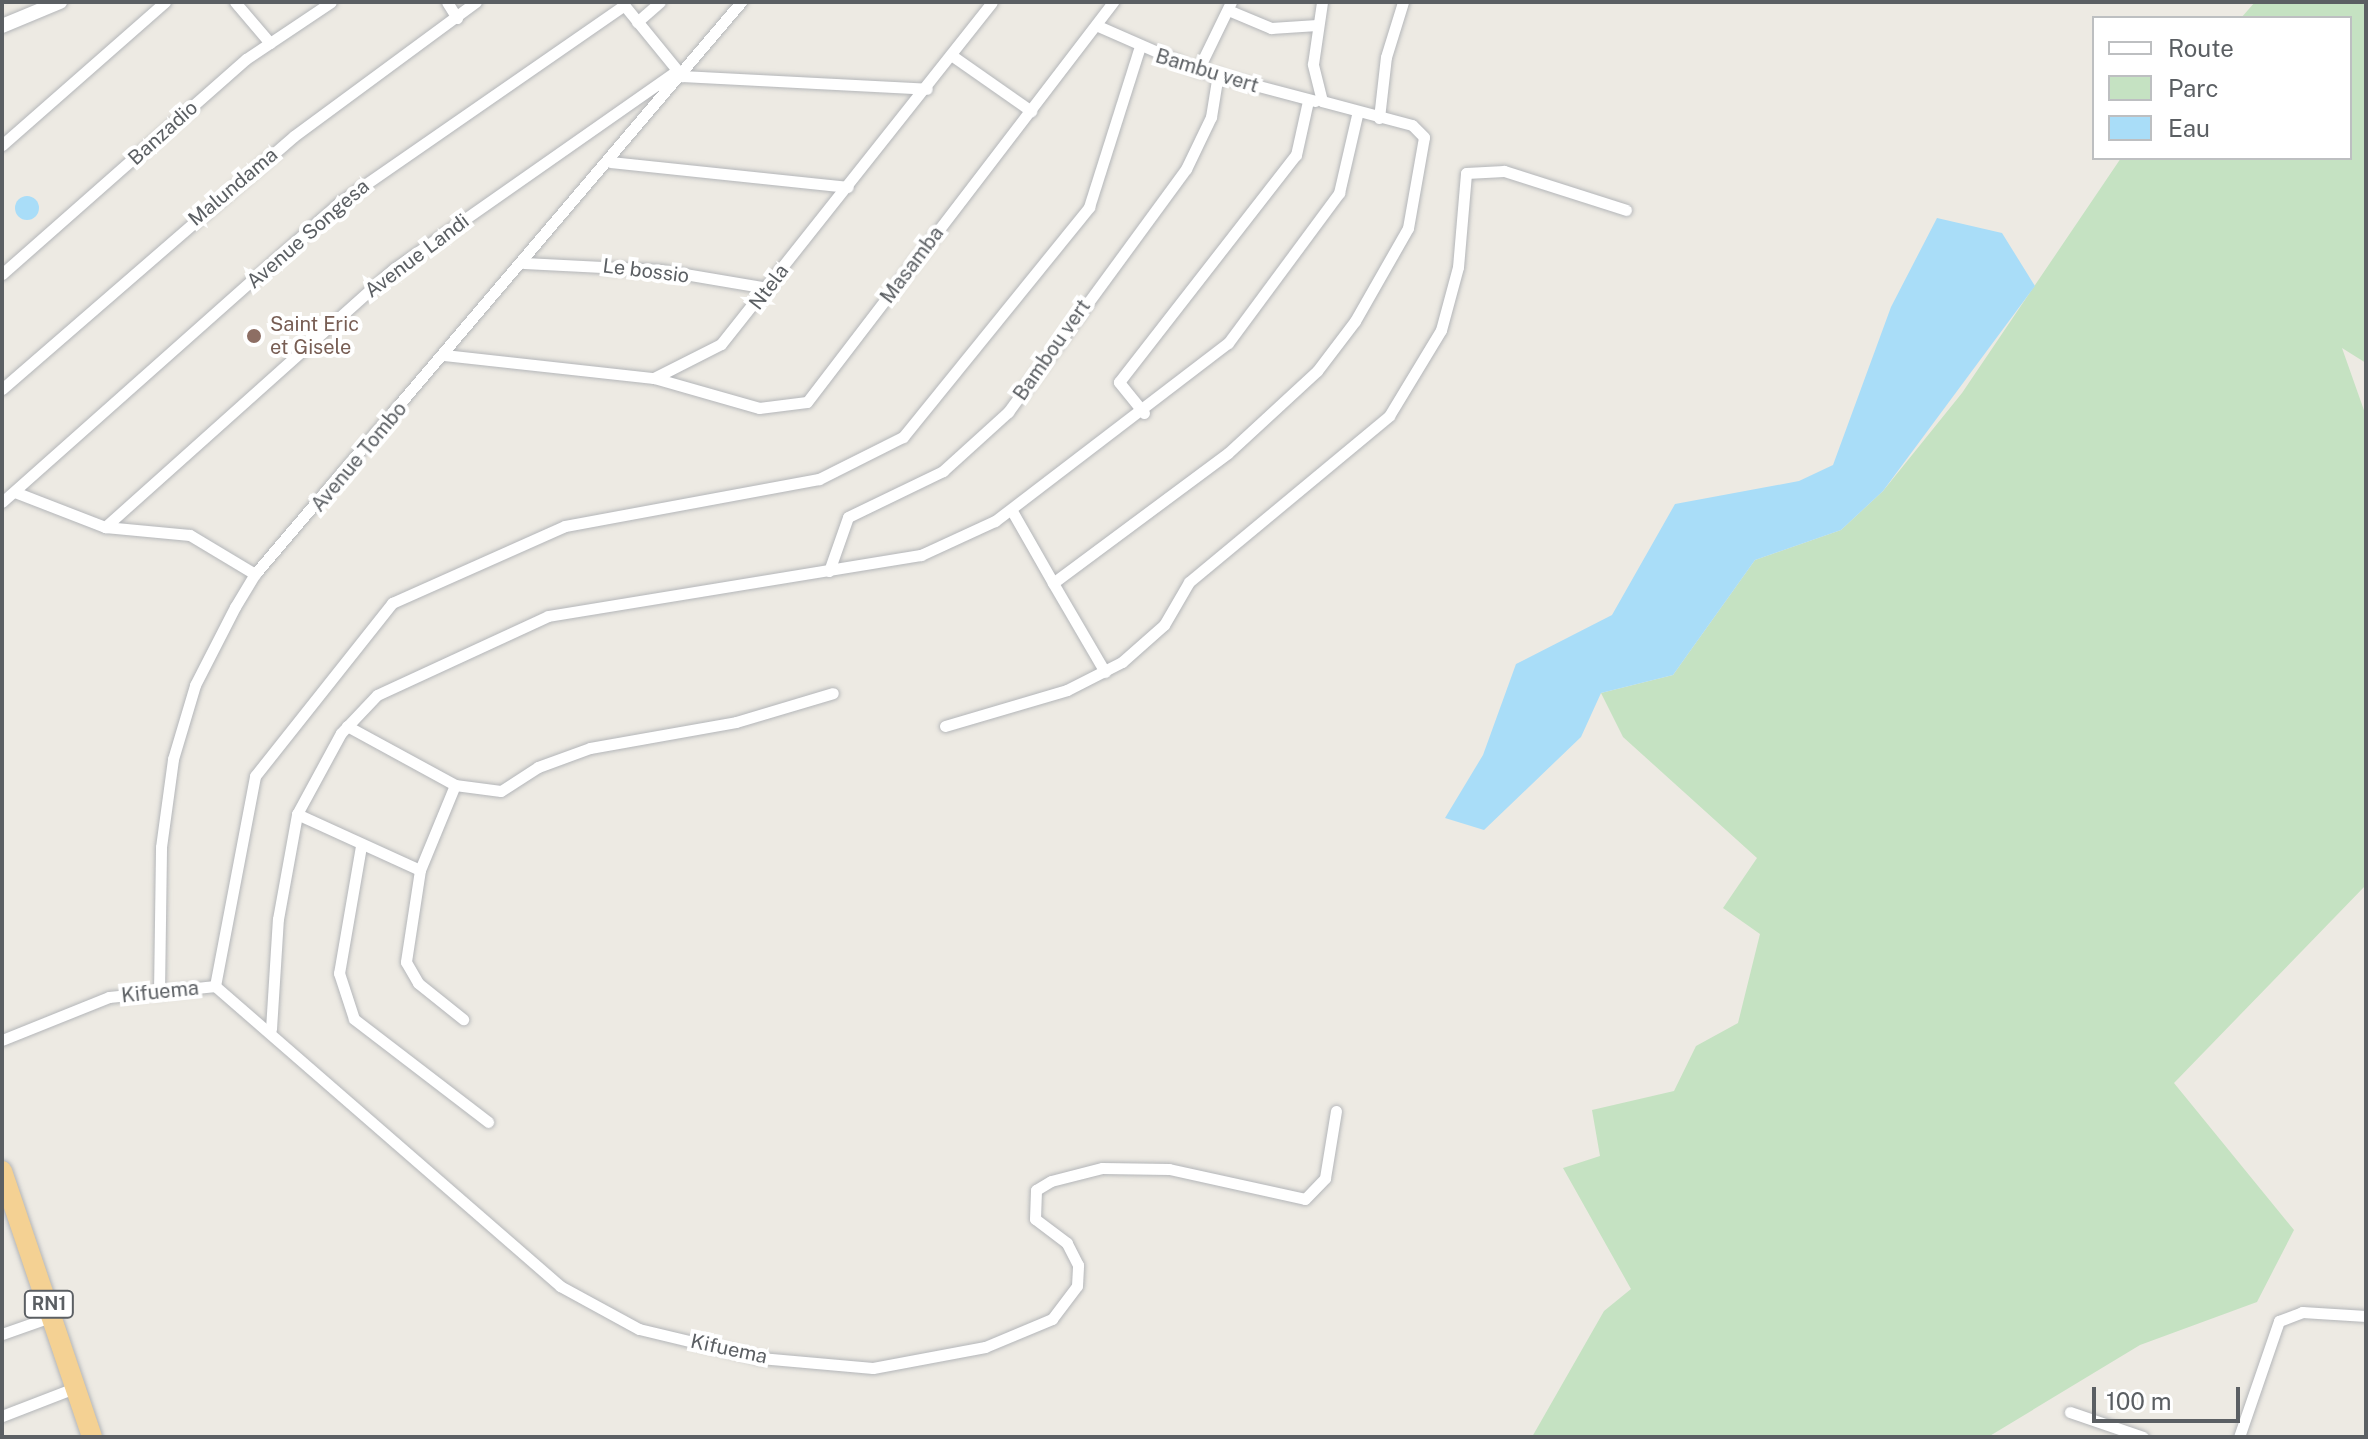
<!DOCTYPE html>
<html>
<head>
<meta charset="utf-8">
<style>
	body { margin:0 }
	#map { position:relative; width:2368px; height:1439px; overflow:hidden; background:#edeae3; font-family:"Public Sans",sans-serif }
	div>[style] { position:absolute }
	.green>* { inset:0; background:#c5e2c2 }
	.water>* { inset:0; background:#a9ddf8 }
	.round { border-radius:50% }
	.roads { filter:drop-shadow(0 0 2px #b4b6b9) drop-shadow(0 0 2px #b4b6b9) }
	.street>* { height:11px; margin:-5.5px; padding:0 5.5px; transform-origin:5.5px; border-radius:5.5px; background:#fff }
	.secondary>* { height:14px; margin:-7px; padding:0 7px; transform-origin:7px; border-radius:7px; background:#fff }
	.highway>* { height:20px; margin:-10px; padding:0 10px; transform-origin:10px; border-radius:10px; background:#f4d193 }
	.dots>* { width:22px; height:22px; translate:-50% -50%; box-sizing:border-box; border:4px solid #fff; border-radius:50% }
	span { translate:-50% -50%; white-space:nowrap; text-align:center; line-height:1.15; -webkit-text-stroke:8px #fff; paint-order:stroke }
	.shield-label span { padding:2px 6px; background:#fff; border:2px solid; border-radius:6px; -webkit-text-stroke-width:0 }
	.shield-label { font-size:18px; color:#5b5f63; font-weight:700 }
	.street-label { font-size:20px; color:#5b5f63 }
	.education-label { font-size:20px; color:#785e54 }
	.left { translate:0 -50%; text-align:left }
	.frame { position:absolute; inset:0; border:4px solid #5b5f63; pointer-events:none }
	.legend { position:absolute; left:2092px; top:16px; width:260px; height:144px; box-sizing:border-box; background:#fff; border:2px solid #bdbfc1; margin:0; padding:10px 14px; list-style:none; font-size:24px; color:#5b5f63 }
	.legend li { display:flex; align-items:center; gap:16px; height:40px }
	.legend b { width:40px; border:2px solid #bdbfc1 }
	.scale { position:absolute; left:2092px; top:1387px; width:148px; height:36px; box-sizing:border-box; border:4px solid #5b5f63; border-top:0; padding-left:10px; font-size:24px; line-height:28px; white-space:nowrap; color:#5b5f63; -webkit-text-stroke:6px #fff; paint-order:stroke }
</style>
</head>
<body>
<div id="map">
	<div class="green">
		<i style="clip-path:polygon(2255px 2px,2366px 2px,2366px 363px,2342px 348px,2366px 416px,2366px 885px,2174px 1083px,2294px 1230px,2257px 1302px,2140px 1345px,1988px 1437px,1532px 1437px,1604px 1311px,1631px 1289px,1563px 1168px,1600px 1156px,1592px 1110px,1674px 1091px,1696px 1046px,1738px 1023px,1760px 934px,1723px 908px,1757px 858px,1623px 737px,1601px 693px,1673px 675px,1755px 560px,1841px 530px,1883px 491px,1962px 393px,2121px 158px,2350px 158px,2350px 18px,2241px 18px)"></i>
	</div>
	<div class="water">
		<i class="round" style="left:15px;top:196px;width:24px;height:24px"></i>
		<i style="clip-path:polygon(1937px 218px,2002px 233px,2035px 286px,1883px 491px,1841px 530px,1755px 560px,1673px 675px,1601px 693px,1581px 737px,1484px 830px,1445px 818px,1483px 755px,1516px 664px,1612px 615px,1675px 504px,1799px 481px,1833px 465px,1891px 307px)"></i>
	</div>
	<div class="roads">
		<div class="street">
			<i style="left:235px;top:2px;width:54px;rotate:49.5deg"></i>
			<i style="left:447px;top:2px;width:19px;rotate:58deg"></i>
			<i style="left:1228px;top:10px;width:47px;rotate:22.7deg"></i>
			<i style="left:1271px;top:28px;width:46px;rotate:-3.7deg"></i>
			<i style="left:637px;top:22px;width:30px;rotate:-41deg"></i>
			<i style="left:1098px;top:26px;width:109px;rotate:23.7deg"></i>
			<i style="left:1198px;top:70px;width:121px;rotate:14.8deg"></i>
			<i style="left:951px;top:55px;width:98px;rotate:35deg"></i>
			<i style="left:1198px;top:70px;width:76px;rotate:-64.1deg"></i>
			<i style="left:1379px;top:118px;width:61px;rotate:-83.5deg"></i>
			<i style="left:1386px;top:57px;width:58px;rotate:-72.8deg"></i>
			<i style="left:2px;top:145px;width:217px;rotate:-41.3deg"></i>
			<i style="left:611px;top:162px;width:238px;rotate:6deg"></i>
			<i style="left:524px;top:263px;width:137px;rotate:2.9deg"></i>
			<i style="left:661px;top:270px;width:108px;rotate:9.6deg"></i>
			<i style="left:2px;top:274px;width:325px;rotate:-41.4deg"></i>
			<i style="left:246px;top:59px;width:102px;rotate:-33.8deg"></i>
			<i style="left:444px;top:355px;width:211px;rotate:6.3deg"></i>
			<i style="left:654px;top:378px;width:75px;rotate:-26.9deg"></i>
			<i style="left:721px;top:344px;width:436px;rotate:-51.6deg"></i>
			<i style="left:654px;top:378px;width:109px;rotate:15.9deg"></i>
			<i style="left:759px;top:408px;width:48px;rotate:-7.1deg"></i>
			<i style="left:807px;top:402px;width:504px;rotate:-52.58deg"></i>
			<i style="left:2px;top:389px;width:386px;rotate:-40.9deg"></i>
			<i style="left:294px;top:136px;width:226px;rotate:-36.4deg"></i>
			<i style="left:1144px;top:413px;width:40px;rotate:-129deg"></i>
			<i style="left:1119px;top:382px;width:288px;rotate:-52.1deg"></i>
			<i style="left:1296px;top:155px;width:55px;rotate:-77.5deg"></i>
			<i style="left:15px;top:492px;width:97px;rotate:21.3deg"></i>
			<i style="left:105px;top:527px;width:389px;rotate:-41.8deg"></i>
			<i style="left:395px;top:268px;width:343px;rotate:-35deg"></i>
			<i style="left:2px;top:502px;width:452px;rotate:-41.6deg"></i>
			<i style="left:340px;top:202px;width:346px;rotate:-34.7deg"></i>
			<i style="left:624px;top:5px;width:92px;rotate:50.8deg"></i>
			<i style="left:682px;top:76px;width:245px;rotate:3deg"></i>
			<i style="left:1012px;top:511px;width:83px;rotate:60.3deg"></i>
			<i style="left:1053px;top:583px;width:218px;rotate:-36.6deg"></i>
			<i style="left:1228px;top:453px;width:121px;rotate:-42.7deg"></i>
			<i style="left:1317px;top:371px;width:63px;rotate:-52.8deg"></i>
			<i style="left:1355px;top:321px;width:107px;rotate:-60.3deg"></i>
			<i style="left:1408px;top:228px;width:92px;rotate:-80deg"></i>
			<i style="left:1424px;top:137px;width:17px;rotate:-135deg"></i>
			<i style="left:1412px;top:125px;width:93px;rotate:-165.1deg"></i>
			<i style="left:1322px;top:101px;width:38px;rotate:-104deg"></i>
			<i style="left:1313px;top:64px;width:63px;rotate:-81.7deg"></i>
			<i style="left:105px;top:527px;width:85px;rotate:5.4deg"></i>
			<i style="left:190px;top:535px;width:76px;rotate:31deg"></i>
			<i style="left:829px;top:571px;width:57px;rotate:-70.6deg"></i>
			<i style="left:848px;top:517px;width:106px;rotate:-25.8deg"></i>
			<i style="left:943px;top:471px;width:88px;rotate:-42.2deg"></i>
			<i style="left:1008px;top:412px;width:301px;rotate:-53.8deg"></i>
			<i style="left:1186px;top:169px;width:58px;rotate:-64.3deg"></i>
			<i style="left:1211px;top:117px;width:44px;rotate:-80.8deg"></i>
			<i style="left:1053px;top:583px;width:103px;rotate:59.7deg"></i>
			<i style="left:347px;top:726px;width:123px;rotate:28.6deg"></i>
			<i style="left:455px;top:785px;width:46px;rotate:7.4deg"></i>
			<i style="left:501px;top:791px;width:44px;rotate:-33deg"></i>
			<i style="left:538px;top:767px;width:55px;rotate:-20.1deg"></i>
			<i style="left:590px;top:748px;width:148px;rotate:-10.1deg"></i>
			<i style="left:736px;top:722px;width:101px;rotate:-16.6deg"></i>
			<i style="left:945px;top:726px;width:127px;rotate:-16.4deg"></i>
			<i style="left:1067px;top:690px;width:62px;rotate:-27deg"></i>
			<i style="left:1122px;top:662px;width:56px;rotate:-41.4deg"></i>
			<i style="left:1164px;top:625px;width:50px;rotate:-59.8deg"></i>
			<i style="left:1189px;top:582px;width:260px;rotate:-39.7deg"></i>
			<i style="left:1389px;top:416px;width:100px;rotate:-58.8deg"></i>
			<i style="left:1441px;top:330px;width:65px;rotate:-74.9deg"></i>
			<i style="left:1458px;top:267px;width:94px;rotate:-85.1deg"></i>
			<i style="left:1466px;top:173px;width:38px;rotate:-3deg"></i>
			<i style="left:1504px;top:171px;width:128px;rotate:17.7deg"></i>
			<i style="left:455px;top:785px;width:92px;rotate:112.4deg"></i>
			<i style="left:420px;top:870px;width:93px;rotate:98.7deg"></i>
			<i style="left:406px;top:962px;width:24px;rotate:60deg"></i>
			<i style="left:418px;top:983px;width:58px;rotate:38.7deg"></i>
			<i style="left:297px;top:814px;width:135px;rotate:24.5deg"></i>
			<i style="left:361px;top:846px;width:129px;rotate:99.8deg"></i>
			<i style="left:339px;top:973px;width:48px;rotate:71.9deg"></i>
			<i style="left:354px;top:1019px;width:169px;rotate:37.5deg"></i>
			<i style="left:215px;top:986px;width:214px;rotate:-79.2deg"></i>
			<i style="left:255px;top:776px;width:221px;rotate:-51.6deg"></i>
			<i style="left:392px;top:603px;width:189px;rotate:-24deg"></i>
			<i style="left:565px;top:526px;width:258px;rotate:-10.5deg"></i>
			<i style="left:819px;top:479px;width:94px;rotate:-26.6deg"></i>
			<i style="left:903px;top:437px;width:296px;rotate:-51deg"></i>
			<i style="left:1089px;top:207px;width:166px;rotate:-72.4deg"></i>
			<i style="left:159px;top:993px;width:146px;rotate:-89.2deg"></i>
			<i style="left:161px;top:847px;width:89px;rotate:-82.2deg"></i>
			<i style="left:173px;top:759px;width:77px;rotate:-73.4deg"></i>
			<i style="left:195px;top:685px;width:88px;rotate:-62.9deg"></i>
			<i style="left:235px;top:607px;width:39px;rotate:-59deg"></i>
			<i style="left:255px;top:574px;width:751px;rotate:-49.65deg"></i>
			<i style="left:271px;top:1029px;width:110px;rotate:-86.4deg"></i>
			<i style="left:278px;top:919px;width:107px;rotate:-79.7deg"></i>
			<i style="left:297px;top:814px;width:92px;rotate:-61.5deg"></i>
			<i style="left:341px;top:733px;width:52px;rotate:-46.5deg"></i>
			<i style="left:377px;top:695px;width:188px;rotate:-24.8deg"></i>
			<i style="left:548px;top:616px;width:378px;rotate:-9.3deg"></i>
			<i style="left:921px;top:555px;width:81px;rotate:-24.7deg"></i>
			<i style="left:995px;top:521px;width:293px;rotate:-37.4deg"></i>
			<i style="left:1228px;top:343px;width:187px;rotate:-53.5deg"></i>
			<i style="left:1339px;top:193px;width:80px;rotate:-77deg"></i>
			<i style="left:2px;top:1040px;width:115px;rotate:-21.9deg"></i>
			<i style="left:109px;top:997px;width:107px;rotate:-5.9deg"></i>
			<i style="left:215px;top:986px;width:457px;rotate:41deg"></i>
			<i style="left:560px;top:1286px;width:90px;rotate:28.6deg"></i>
			<i style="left:639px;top:1329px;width:124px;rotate:13.5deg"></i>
			<i style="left:760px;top:1358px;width:113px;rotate:5.1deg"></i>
			<i style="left:873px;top:1368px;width:114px;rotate:-10.6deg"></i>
			<i style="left:985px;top:1347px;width:73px;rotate:-22.7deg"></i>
			<i style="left:1052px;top:1319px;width:41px;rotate:-52.9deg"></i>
			<i style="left:1077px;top:1286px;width:21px;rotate:-87deg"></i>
			<i style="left:1078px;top:1265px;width:25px;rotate:-117deg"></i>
			<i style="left:1067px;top:1243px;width:40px;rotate:-143deg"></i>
			<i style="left:1035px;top:1219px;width:29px;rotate:-88deg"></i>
			<i style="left:1036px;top:1190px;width:17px;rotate:-31deg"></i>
			<i style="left:1051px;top:1181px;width:53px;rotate:-14.3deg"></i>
			<i style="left:1102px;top:1168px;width:67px;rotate:0.9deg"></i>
			<i style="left:1169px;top:1169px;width:139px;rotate:12.4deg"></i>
			<i style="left:1305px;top:1199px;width:29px;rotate:-46deg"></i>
			<i style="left:1325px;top:1178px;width:68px;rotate:-80.7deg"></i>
			<i style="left:2px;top:1334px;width:54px;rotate:-19.4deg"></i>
			<i style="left:2070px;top:1412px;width:77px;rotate:18.9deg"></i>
			<i style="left:2px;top:1416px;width:80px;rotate:-21.1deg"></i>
			<i style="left:2239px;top:1437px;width:123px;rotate:-71deg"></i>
			<i style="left:2279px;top:1321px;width:25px;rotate:-21deg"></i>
			<i style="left:2302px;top:1312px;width:64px;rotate:3.6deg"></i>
		</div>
		<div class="secondary">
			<i style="left:2px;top:26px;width:63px;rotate:-22.5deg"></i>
		</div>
		<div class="highway">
			<i style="left:2px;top:1171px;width:281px;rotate:71.3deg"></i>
		</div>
	</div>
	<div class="dots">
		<i style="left:254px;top:336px;background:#8d6e63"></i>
	</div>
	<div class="shield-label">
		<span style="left:49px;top:1304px">RN1</span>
	</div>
	<div class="street-label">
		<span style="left:1207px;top:71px;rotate:17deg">Bambu vert</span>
		<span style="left:163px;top:133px;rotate:-42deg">Banzadio</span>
		<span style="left:233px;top:187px;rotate:-40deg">Malundama</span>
		<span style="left:308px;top:234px;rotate:-41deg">Avenue Songesa</span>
		<span style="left:417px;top:256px;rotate:-37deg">Avenue Landi</span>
		<span style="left:912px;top:265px;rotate:-53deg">Masamba</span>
		<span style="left:646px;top:271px;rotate:7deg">Le bossio</span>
		<span style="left:769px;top:287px;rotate:-53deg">Ntela</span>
		<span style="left:1052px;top:350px;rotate:-55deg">Bambou vert</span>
		<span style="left:359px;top:457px;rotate:-50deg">Avenue Tombo</span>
		<span style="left:160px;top:992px;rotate:-6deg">Kifuema</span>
		<span style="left:729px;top:1349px;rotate:12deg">Kifuema</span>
	</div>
	<div class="education-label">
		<span class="left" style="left:270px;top:336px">Saint Eric<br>et Gisele</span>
	</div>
	<div class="frame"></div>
	<ul class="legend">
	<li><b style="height:10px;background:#fff"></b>Route</li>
	<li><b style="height:22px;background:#c5e2c2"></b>Parc</li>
	<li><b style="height:22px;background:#a9ddf8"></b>Eau</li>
	</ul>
	<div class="scale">100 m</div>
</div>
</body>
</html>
